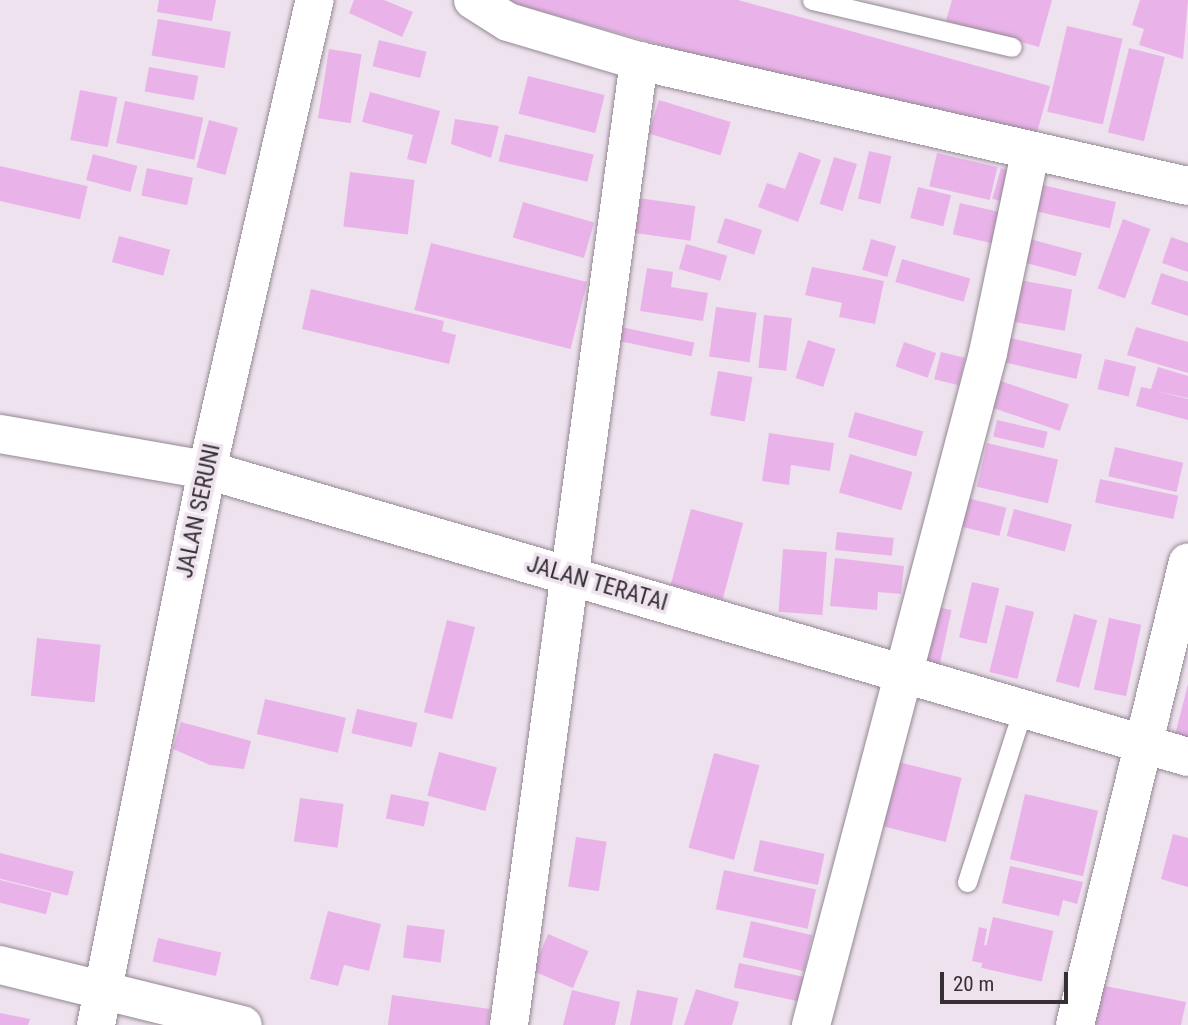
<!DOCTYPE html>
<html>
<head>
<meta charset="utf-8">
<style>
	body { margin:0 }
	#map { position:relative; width:1188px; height:1025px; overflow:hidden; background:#eee2ee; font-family:"Roboto Condensed",sans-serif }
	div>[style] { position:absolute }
	.building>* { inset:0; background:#e9b3e9; transform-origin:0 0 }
	.roads { filter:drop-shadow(0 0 2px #938993) drop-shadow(0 0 2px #938993) }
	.service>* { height:19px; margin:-9.5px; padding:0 9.5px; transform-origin:9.5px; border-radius:9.5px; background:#fff }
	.minor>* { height:38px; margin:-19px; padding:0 19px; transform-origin:19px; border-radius:19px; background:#fff }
	.tertiary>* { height:38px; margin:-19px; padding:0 19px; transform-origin:19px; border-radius:19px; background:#fff }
	.secondary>* { height:38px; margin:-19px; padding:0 19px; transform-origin:19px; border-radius:19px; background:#fff }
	span { translate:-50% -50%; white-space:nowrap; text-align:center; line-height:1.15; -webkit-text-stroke:7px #eee2ee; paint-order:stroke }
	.street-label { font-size:23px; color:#343034 }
	.scale { position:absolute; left:940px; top:972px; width:128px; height:32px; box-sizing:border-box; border:4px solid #343034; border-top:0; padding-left:9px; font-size:21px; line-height:24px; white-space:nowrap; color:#343034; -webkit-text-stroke:5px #eee2ee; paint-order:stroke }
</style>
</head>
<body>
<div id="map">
	<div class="building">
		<i style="clip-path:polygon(159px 0,216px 0,212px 21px,157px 12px)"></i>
		<i style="clip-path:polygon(354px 0,384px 0,413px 12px,402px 37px,349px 13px)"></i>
		<i style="clip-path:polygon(501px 0,738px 0,1050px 86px,1032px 150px)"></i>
		<i style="clip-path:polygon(952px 0,1052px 0,1039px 47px,946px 21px)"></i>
		<i style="clip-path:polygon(1140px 0,1188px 0,1183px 59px,1139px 45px,1144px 29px,1132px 25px)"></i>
		<i style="left:158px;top:19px;width:74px;height:37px;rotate:10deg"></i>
		<i style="left:1067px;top:26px;width:57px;height:88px;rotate:13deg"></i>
		<i style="left:379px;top:40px;width:49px;height:27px;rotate:14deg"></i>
		<i style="left:1129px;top:48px;width:37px;height:87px;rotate:14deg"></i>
		<i style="left:329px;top:49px;width:33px;height:70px;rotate:9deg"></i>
		<i style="left:149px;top:67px;width:50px;height:25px;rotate:10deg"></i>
		<i style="left:528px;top:76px;width:79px;height:39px;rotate:14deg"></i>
		<i style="left:80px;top:90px;width:38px;height:51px;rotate:11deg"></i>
		<i style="clip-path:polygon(370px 92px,440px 111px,426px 164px,407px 159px,413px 135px,362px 122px)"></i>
		<i style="left:659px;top:100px;width:75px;height:35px;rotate:17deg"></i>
		<i style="left:125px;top:101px;width:80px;height:43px;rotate:12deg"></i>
		<i style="clip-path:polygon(455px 119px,499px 126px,491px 158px,451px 144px)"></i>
		<i style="left:209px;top:120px;width:30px;height:49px;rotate:15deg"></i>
		<i style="left:505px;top:134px;width:91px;height:28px;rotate:13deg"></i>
		<i style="left:869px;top:151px;width:23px;height:49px;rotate:13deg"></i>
		<i style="clip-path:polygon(799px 152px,821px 160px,798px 222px,758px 207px,767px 183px,785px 189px)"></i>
		<i style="left:937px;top:153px;width:62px;height:34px;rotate:13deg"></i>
		<i style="left:93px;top:154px;width:46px;height:27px;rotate:15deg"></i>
		<i style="left:834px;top:157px;width:24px;height:49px;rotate:17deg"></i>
		<i style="left:0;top:166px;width:90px;height:34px;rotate:13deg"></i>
		<i style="left:147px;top:168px;width:47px;height:28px;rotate:12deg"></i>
		<i style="left:1001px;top:168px;width:19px;height:32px;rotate:16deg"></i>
		<i style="left:350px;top:172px;width:65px;height:55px;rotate:7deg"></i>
		<i style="left:1038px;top:184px;width:80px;height:27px;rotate:13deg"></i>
		<i style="left:918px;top:187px;width:34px;height:32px;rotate:14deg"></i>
		<i style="left:631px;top:197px;width:65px;height:35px;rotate:8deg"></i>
		<i style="left:523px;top:202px;width:74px;height:37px;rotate:16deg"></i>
		<i style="left:960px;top:203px;width:47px;height:32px;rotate:13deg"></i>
		<i style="left:725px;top:218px;width:39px;height:26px;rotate:18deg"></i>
		<i style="left:1123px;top:219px;width:29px;height:74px;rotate:20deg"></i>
		<i style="left:119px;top:236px;width:53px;height:27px;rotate:15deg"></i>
		<i style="left:1022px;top:237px;width:62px;height:24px;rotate:15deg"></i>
		<i style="clip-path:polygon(1171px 237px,1188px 243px,1188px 272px,1162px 263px)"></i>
		<i style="left:871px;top:239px;width:26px;height:32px;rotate:16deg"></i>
		<i style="left:431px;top:243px;width:161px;height:69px;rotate:14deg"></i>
		<i style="left:686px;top:244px;width:43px;height:26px;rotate:16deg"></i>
		<i style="left:902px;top:259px;width:71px;height:24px;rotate:16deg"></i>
		<i style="clip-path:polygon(812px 267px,884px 281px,875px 324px,839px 317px,842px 303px,805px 295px)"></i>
		<i style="clip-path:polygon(647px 268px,673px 272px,671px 287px,708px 293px,703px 321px,640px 311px)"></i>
		<i style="clip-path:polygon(1161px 273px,1188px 282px,1188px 316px,1151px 304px)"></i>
		<i style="left:1013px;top:279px;width:60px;height:42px;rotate:10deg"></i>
		<i style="clip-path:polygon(311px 289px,444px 321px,442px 331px,456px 335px,449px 364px,302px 329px)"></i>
		<i style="left:716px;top:307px;width:41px;height:50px;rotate:8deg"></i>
		<i style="left:764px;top:315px;width:28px;height:53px;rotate:6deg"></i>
		<i style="left:621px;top:327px;width:75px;height:14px;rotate:12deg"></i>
		<i style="clip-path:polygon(1136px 327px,1188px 342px,1188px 373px,1127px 355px)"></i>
		<i style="left:1006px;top:337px;width:78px;height:25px;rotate:13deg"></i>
		<i style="left:808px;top:340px;width:29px;height:40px;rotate:18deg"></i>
		<i style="left:904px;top:342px;width:34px;height:26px;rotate:19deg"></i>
		<i style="left:941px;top:352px;width:25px;height:28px;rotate:14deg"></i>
		<i style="left:1105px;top:359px;width:32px;height:31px;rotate:14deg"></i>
		<i style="clip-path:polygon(1158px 367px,1188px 376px,1188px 398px,1156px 391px,1188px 399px,1188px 420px,1136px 406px,1141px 387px,1151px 389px)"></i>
		<i style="left:718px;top:371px;width:35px;height:45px;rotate:10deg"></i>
		<i style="left:998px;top:380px;width:75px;height:28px;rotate:19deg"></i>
		<i style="left:855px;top:412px;width:71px;height:26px;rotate:16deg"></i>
		<i style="left:997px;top:420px;width:52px;height:17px;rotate:13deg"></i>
		<i style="clip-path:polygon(769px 433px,834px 443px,830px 471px,791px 465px,789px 485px,762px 481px)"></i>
		<i style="left:987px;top:443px;width:73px;height:45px;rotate:13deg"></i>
		<i style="left:1115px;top:447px;width:70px;height:30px;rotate:13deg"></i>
		<i style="left:850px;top:454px;width:65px;height:40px;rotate:16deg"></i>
		<i style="left:1100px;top:479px;width:80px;height:24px;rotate:12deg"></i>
		<i style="left:955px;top:495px;width:53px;height:29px;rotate:14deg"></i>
		<i style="left:691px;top:509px;width:54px;height:79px;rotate:15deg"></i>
		<i style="left:1014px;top:509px;width:60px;height:28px;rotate:15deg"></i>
		<i style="left:837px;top:532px;width:57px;height:18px;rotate:6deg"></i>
		<i style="left:783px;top:549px;width:44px;height:63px;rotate:4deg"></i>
		<i style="clip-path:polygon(835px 558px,904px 566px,901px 594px,878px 592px,877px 610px,830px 606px)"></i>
		<i style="left:972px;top:582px;width:28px;height:57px;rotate:13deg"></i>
		<i style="left:928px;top:605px;width:24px;height:63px;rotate:12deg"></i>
		<i style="left:1006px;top:605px;width:29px;height:69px;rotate:14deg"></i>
		<i style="left:1074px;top:614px;width:24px;height:70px;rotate:15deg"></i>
		<i style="left:1109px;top:618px;width:33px;height:73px;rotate:12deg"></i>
		<i style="left:447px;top:620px;width:29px;height:95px;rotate:14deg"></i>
		<i style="left:37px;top:638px;width:64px;height:58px;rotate:6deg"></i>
		<i style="clip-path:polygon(1188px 684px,1188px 743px,1174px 739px)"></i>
		<i style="left:265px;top:699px;width:83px;height:36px;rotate:13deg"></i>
		<i style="left:357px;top:709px;width:62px;height:25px;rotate:13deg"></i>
		<i style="clip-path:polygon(181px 722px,251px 741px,244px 769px,210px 765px,173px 749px)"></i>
		<i style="left:439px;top:752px;width:60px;height:45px;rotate:15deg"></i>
		<i style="left:714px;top:753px;width:47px;height:98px;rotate:15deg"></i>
		<i style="left:886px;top:759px;width:78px;height:66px;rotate:14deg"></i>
		<i style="left:391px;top:794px;width:39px;height:25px;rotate:12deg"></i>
		<i style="left:1025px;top:794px;width:75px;height:67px;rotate:13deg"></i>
		<i style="left:300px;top:798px;width:44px;height:44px;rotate:8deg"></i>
		<i style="clip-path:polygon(1173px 834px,1188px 838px,1188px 887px,1161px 879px)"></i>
		<i style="left:576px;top:837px;width:31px;height:50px;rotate:9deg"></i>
		<i style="left:760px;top:840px;width:66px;height:32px;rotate:12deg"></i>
		<i style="left:0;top:853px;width:76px;height:25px;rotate:14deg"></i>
		<i style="clip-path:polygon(1010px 866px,1083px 882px,1077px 904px,1063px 900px,1059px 916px,1002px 903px)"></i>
		<i style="left:724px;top:870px;width:94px;height:40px;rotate:12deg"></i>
		<i style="left:0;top:880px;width:53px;height:22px;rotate:14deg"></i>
		<i style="clip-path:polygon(328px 911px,381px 924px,369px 971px,344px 965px,338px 986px,310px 979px)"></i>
		<i style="left:993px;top:917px;width:62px;height:52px;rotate:13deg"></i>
		<i style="left:751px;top:921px;width:63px;height:37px;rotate:13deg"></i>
		<i style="left:407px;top:925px;width:38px;height:33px;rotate:7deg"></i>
		<i style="clip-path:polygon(979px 927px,987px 929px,984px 945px,990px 946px,986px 964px,972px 961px)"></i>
		<i style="left:548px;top:934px;width:44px;height:40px;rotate:23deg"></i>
		<i style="left:158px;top:938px;width:65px;height:24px;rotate:13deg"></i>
		<i style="left:739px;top:963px;width:67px;height:25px;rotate:12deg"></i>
		<i style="clip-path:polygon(1090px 983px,1186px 1002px,1181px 1025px,1085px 1025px)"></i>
		<i style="clip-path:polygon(696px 989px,739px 1002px,732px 1025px,684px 1025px)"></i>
		<i style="clip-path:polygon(572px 990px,620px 1002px,615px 1025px,563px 1025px)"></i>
		<i style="clip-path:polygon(637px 990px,678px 998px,672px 1025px,630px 1025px)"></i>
		<i style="clip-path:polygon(392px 995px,490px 1009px,488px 1025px,388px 1025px)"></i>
		<i style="clip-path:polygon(0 1013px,30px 1019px,28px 1025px,0 1025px)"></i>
	</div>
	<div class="roads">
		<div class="service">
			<i style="left:812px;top:0;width:205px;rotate:13.2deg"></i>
			<i style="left:967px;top:882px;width:182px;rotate:-72.1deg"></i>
		</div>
		<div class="minor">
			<i style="left:473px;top:0;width:41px;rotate:32.2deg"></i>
			<i style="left:508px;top:22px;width:137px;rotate:16.6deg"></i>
			<i style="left:639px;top:61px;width:563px;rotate:12.83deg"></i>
			<i style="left:0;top:965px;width:250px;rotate:13.9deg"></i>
			<i style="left:509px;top:1025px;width:973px;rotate:-82.32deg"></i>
			<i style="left:811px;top:1025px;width:695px;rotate:-75.24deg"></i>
			<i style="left:988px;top:353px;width:203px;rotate:-78.1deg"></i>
			<i style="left:1075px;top:1025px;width:476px;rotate:-76.3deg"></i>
		</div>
		<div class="tertiary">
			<i style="left:0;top:434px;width:210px;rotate:9.9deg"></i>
			<i style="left:207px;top:470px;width:1022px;rotate:16.31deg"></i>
		</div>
		<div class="secondary">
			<i style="left:96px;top:1025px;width:566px;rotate:-78.69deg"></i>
			<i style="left:207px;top:470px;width:482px;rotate:-77.1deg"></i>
		</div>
	</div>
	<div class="street-label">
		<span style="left:199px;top:511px;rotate:-78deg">JALAN SERUNI</span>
		<span style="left:597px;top:584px;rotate:16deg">JALAN TERATAI</span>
	</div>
	<div class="scale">20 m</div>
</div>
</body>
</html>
